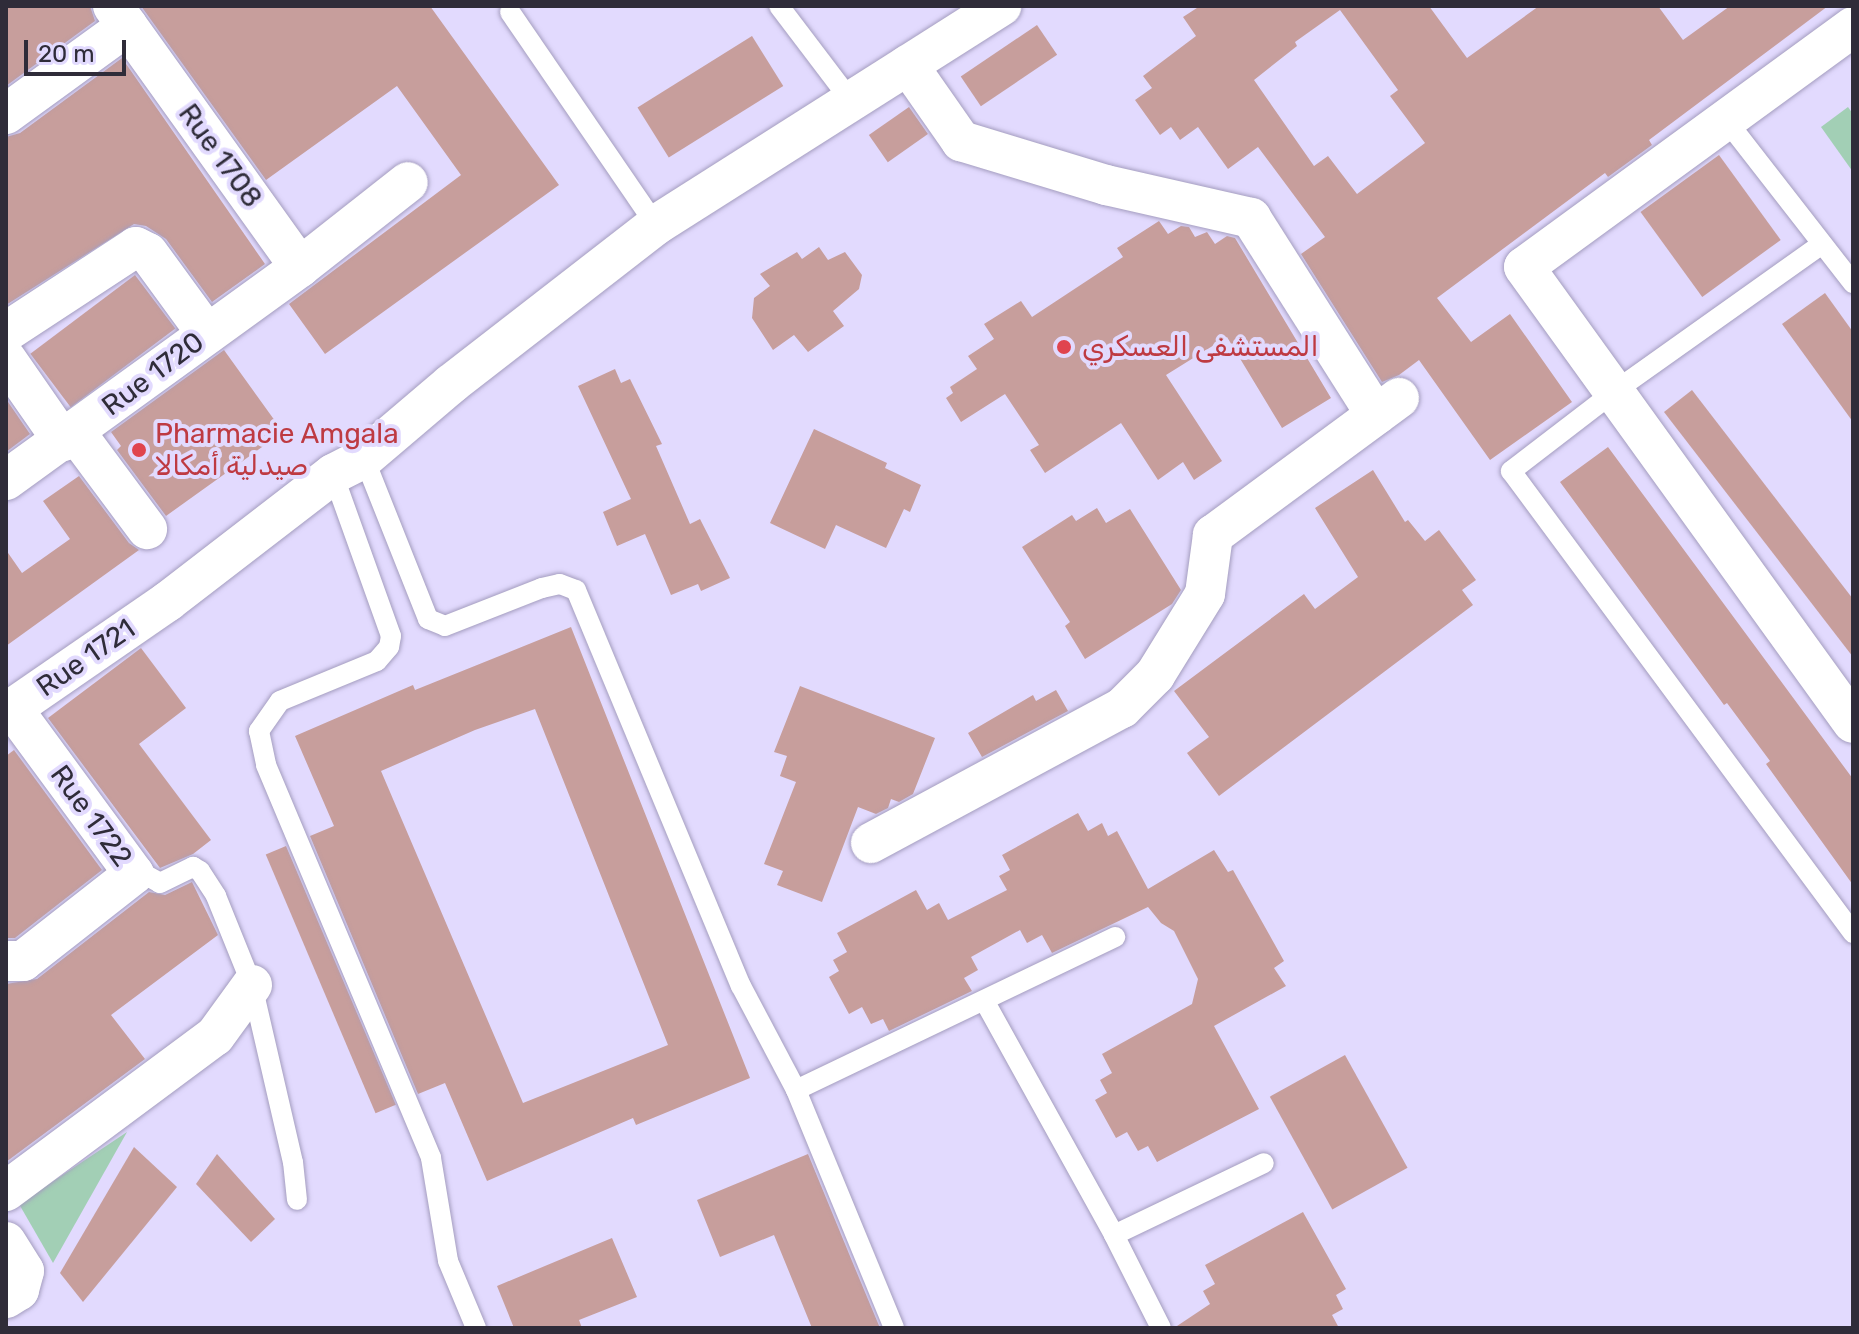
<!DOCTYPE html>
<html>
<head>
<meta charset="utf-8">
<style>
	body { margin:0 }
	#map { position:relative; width:1859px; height:1334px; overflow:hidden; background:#e2dafe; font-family:Rubik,"Noto Naskh Arabic",sans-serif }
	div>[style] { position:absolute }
	.green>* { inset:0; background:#a2cfb5 }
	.building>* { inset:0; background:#c79e9c; transform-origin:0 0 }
	.roads { filter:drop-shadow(0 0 2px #a49dbf) drop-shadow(0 0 2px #a49dbf) }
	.service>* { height:20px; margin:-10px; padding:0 10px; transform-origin:10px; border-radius:10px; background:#fff }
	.minor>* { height:40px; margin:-20px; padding:0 20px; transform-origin:20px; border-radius:20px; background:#fff }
	.dots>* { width:22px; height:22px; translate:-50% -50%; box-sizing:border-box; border:4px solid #e2dafe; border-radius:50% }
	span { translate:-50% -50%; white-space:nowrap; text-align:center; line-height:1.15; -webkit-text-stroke:8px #e2dafe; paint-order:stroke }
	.street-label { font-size:28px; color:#2f2c39 }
	.health-label { font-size:28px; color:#be3a42 }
	.left { translate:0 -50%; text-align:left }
	.frame { position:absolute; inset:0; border:8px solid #2f2c39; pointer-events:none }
	.scale { position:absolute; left:24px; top:40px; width:102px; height:36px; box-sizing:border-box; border:4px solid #2f2c39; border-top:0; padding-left:10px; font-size:24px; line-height:28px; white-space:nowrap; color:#2f2c39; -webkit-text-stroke:6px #e2dafe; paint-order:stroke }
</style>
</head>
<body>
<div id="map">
	<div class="green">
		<i style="clip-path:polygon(1848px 107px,1853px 114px,1853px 172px,1821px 127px)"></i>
		<i style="clip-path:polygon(127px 1132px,53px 1263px,19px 1204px)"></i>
	</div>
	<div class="building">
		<i style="clip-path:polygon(6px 6px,90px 6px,95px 21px,6px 86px)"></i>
		<i style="clip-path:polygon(141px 6px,430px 6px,559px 185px,325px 354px,289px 304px,461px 175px,397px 86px,266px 180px)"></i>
		<i style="clip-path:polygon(evenodd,1200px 6px,1429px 6px,1467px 58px,1539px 6px,1658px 6px,1683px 40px,1730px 6px,1828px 6px,1649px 140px,1652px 145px,1608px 177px,1605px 173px,1437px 298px,1471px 342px,1510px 314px,1572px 402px,1490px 460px,1419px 360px,1399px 375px,1382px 382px,1301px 254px,1325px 237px,1258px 147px,1228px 169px,1198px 127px,1180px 140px,1171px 127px,1160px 135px,1135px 100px,1152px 88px,1143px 76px,1196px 36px,1183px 17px,1200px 6px,1340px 10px,1398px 90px,1390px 96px,1425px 143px,1357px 194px,1328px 156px,1314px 166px,1254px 80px,1297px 46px,1295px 42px,1340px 10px)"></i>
		<i style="left:1037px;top:25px;width:36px;height:92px;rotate:56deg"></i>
		<i style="left:752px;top:36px;width:59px;height:135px;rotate:58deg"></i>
		<i style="clip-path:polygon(122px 58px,265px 264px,212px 302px,166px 239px,146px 226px,134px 224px,6px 305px,6px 137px,20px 133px)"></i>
		<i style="left:909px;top:107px;width:33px;height:49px;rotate:55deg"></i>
		<i style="left:1719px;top:155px;width:105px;height:97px;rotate:54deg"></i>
		<i style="clip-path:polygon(1159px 221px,1168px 234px,1181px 226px,1189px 227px,1195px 237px,1207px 232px,1215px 244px,1227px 236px,1235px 238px,1331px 398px,1282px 428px,1227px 337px,1166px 375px,1222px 461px,1194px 480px,1183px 462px,1158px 480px,1121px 423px,1045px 473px,1030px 450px,1039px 445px,1005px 394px,961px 422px,946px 398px,953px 393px,950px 387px,977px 369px,968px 356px,994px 339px,984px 324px,1021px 301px,1032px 317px,1123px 257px,1117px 248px)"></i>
		<i style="clip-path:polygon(819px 247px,828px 260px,845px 252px,862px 275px,859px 289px,833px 311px,844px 326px,808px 352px,794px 335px,773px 350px,752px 318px,754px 298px,770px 286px,760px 274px,797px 252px,802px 259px)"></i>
		<i style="left:135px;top:275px;width:67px;height:131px;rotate:53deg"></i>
		<i style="clip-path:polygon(1825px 293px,1853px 332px,1853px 422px,1782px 324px)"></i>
		<i style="clip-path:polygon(224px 350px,283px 432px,166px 516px,117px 450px,121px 446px,111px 432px)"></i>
		<i style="clip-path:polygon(615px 369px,621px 383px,630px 379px,662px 444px,656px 446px,690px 524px,700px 519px,730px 578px,701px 591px,698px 584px,671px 595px,645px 534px,617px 546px,603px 512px,631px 499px,578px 386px)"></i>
		<i style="clip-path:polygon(1692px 390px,1853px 599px,1853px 657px,1664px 412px)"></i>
		<i style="clip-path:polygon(6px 399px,30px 434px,6px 452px)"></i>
		<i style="clip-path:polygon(814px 429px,887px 463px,885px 468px,921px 485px,910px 512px,904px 509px,886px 548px,836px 525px,825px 549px,770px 523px)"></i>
		<i style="clip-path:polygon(1608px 447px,1853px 779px,1853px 885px,1766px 764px,1770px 761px,1727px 703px,1724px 705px,1560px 482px)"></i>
		<i style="clip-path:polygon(1373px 470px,1405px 522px,1408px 520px,1425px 541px,1439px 530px,1476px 580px,1462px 590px,1473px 605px,1219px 796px,1187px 753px,1209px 737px,1174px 691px,1304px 594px,1315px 609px,1358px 577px,1315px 508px)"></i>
		<i style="clip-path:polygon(79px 476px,129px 543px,139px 550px,6px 646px,6px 550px,22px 573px,70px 539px,43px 501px)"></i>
		<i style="clip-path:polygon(1097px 508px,1106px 523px,1130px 509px,1181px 590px,1172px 604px,1085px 659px,1065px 626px,1070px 622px,1022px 547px,1072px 515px,1076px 521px)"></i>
		<i style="clip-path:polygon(evenodd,571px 627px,750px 1078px,636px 1125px,633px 1118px,487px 1181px,445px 1083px,418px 1094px,310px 836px,334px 826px,295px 736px,413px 685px,415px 690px,571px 627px,535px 709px,668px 1045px,523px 1103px,381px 771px,475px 730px,535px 709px)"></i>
		<i style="clip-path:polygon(141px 648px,186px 708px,139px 744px,211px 840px,193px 854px,160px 868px,48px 718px)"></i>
		<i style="clip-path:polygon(800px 686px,935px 738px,913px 794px,899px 802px,891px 799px,888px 808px,876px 814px,858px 807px,822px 902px,777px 885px,783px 871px,764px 864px,796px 782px,780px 776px,787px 756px,774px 752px)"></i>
		<i style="clip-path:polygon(1056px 690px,1068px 711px,982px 757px,968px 733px,1033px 695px,1036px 701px)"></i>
		<i style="clip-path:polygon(14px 750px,102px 870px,15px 938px,6px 938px,6px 756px)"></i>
		<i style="clip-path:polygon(1078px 813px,1088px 831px,1102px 823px,1108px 836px,1117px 831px,1148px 889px,1214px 850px,1228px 872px,1233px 870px,1284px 961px,1274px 968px,1286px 986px,1214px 1026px,1259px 1109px,1157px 1162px,1148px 1146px,1138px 1151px,1127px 1132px,1116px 1138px,1095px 1100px,1107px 1093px,1100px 1080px,1112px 1073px,1102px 1054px,1192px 1004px,1198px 979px,1174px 931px,1161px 923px,1148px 907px,1052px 953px,1042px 935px,1027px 943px,1020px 930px,971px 957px,978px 970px,964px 978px,972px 991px,889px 1031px,883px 1019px,871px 1024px,862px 1007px,849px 1014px,829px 977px,839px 971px,833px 960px,847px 952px,837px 933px,916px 890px,927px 910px,939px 903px,948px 920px,1007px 890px,999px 876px,1010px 870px,1002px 855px)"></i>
		<i style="left:286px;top:846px;width:281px;height:22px;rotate:67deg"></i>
		<i style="clip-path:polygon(192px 882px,218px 935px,111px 1015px,145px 1059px,6px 1162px,6px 984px,37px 979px,149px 892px,165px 895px)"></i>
		<i style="left:1345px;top:1055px;width:129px;height:86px;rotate:61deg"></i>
		<i style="clip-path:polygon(134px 1147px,177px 1187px,83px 1302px,60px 1273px)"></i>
		<i style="clip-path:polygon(217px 1154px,275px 1219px,251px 1242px,196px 1184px)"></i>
		<i style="clip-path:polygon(808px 1154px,852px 1261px,880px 1328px,812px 1328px,774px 1235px,720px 1257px,697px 1200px)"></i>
		<i style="clip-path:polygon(1303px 1212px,1346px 1289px,1336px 1295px,1343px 1309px,1332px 1315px,1339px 1328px,1174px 1328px,1210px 1304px,1203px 1291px,1215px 1284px,1205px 1265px)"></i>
		<i style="clip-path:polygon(612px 1238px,637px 1297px,579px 1320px,582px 1328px,514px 1328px,497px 1286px)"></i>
	</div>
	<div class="roads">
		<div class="service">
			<i style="left:779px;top:6px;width:119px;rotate:52.8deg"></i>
			<i style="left:510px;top:12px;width:258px;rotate:55.6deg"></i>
			<i style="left:1726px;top:120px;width:207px;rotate:52.1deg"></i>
			<i style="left:1822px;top:244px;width:255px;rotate:144.6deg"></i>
			<i style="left:1614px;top:392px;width:130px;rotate:142.5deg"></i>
			<i style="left:1511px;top:471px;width:575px;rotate:53.49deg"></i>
			<i style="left:364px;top:458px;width:173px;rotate:68.3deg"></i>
			<i style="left:428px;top:619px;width:18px;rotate:22deg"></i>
			<i style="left:445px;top:626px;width:104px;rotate:-21.4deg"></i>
			<i style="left:542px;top:588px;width:18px;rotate:-13deg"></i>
			<i style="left:560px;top:584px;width:17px;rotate:21deg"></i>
			<i style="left:576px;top:590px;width:429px;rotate:67.4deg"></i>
			<i style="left:741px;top:986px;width:118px;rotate:62.1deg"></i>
			<i style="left:796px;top:1090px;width:257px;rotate:67.6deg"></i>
			<i style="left:333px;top:474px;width:172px;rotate:70.3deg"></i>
			<i style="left:391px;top:636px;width:11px;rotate:100deg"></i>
			<i style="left:389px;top:647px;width:18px;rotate:131deg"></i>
			<i style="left:377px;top:661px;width:105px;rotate:157.6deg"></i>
			<i style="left:280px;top:701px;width:37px;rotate:125deg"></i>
			<i style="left:259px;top:731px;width:35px;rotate:78deg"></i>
			<i style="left:266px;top:765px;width:426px;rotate:67.2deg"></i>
			<i style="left:431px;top:1158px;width:104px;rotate:80.6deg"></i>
			<i style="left:448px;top:1261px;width:73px;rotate:67.3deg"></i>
			<i style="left:134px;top:874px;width:10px"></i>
			<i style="left:144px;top:874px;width:18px;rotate:29deg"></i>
			<i style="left:160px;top:883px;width:37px;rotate:-26deg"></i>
			<i style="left:193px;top:867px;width:8px;rotate:30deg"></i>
			<i style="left:200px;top:871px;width:30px;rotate:57deg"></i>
			<i style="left:216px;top:896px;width:96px;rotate:68deg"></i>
			<i style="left:252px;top:985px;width:182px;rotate:77deg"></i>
			<i style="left:293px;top:1162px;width:38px;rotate:84deg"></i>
			<i style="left:985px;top:1002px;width:266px;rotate:61deg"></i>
			<i style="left:1114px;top:1235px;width:166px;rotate:-25.6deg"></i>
			<i style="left:796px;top:1090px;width:354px;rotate:-25.6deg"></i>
			<i style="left:1114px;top:1235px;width:104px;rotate:63.2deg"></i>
		</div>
		<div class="minor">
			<i style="left:113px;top:6px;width:321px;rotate:54.4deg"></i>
			<i style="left:1853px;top:27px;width:407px;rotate:143.9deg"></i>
			<i style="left:1524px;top:267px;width:562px;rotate:54.19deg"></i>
			<i style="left:908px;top:65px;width:93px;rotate:55.1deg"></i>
			<i style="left:961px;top:141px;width:152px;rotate:16.9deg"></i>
			<i style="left:1106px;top:185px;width:149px;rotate:12.8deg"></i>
			<i style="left:1251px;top:218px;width:233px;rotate:57.6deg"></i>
			<i style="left:6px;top:114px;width:150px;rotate:-36deg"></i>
			<i style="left:6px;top:332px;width:155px;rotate:-33.2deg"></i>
			<i style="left:136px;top:247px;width:13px;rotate:27deg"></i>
			<i style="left:148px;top:253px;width:100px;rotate:53.9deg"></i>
			<i style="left:6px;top:359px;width:100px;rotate:55.2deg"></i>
			<i style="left:75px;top:432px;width:121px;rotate:53.4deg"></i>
			<i style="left:6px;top:480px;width:363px;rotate:-35.9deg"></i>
			<i style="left:300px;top:267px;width:137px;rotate:-38.2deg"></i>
			<i style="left:6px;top:713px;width:196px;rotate:-34.6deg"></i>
			<i style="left:167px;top:602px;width:210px;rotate:-37.6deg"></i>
			<i style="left:333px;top:474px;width:35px;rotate:-27deg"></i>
			<i style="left:364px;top:458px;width:114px;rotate:-40.4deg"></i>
			<i style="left:451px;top:384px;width:259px;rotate:-37.8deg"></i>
			<i style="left:656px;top:225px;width:409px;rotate:-32.4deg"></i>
			<i style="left:871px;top:843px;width:285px;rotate:-28.3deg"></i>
			<i style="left:1122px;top:708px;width:47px;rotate:-45deg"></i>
			<i style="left:1155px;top:675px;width:95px;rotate:-58.3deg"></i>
			<i style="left:1205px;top:594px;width:60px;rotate:-82.3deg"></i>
			<i style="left:1213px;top:535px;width:231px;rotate:-36.4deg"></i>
			<i style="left:6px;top:961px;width:17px"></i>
			<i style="left:23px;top:961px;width:141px;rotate:-38.1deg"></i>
			<i style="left:134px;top:874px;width:206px;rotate:-126.3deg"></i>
			<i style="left:6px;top:1191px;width:260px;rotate:-36.6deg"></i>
			<i style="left:215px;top:1036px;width:63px;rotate:-54deg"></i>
			<i style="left:6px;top:1242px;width:34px;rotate:58deg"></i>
			<i style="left:24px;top:1271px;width:20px;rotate:105deg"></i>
			<i style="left:19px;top:1290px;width:15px;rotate:148deg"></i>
		</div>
	</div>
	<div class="dots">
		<i style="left:1064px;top:347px;background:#e0444e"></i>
		<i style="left:139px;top:450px;background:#e0444e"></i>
	</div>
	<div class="street-label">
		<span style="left:220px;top:156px;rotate:54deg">Rue 1708</span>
		<span style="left:153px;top:374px;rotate:-37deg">Rue 1720</span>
		<span style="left:86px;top:658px;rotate:-35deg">Rue 1721</span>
		<span style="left:91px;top:816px;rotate:54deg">Rue 1722</span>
	</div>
	<div class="health-label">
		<span class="left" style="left:1082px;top:347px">المستشفى العسكري</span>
		<span class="left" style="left:155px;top:450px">Pharmacie Amgala<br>صيدلية أمكالا</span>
	</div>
	<div class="frame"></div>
	<div class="scale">20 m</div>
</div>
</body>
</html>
